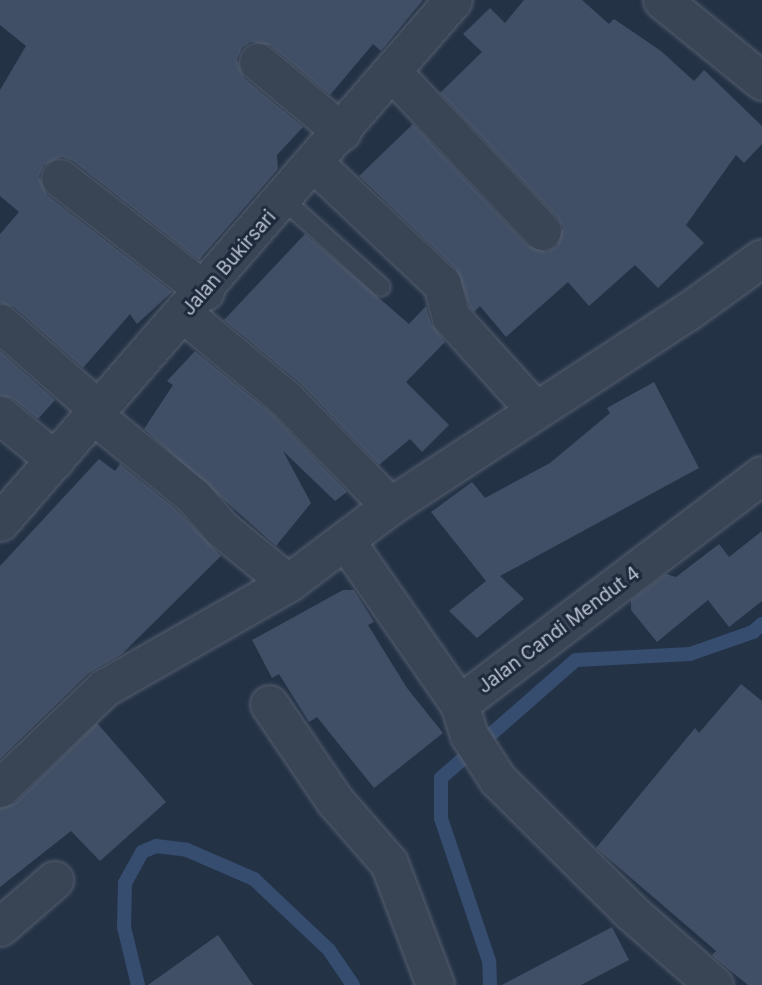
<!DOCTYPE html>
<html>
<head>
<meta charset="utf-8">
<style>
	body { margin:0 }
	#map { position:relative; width:762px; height:985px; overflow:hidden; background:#243246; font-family:Inter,sans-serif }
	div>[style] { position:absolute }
	.stream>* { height:14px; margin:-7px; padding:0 7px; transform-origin:7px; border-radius:7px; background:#364d6f }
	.building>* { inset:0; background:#414f66 }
	.roads { filter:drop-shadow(0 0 2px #555f6f) drop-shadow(0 0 2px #555f6f) }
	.lane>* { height:18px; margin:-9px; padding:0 9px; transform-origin:9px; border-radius:9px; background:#394455 }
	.street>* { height:37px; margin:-18.5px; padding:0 18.5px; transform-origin:18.5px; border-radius:18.5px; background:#394455 }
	span { translate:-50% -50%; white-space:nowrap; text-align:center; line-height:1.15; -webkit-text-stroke:6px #1e293b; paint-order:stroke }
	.street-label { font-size:19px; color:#b7c0ce }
</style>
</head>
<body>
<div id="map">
	<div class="stream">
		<i style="left:138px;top:985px;width:60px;rotate:-103.6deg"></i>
		<i style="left:124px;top:927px;width:44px;rotate:-88.7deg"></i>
		<i style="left:125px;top:883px;width:35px;rotate:-61deg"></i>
		<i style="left:142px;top:852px;width:15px;rotate:-23deg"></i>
		<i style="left:156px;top:846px;width:31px;rotate:7deg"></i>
		<i style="left:187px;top:850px;width:73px;rotate:23.4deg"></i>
		<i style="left:254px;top:879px;width:103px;rotate:43.4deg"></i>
		<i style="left:329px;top:950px;width:42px;rotate:55.6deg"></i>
		<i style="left:490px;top:985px;width:24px;rotate:-92deg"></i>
		<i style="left:489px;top:961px;width:151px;rotate:-108.6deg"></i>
		<i style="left:441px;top:818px;width:40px;rotate:-90deg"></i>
		<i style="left:441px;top:778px;width:179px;rotate:-41.2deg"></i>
		<i style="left:576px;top:660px;width:114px;rotate:-3deg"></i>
		<i style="left:690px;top:654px;width:67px;rotate:-19.2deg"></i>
		<i style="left:753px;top:632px;width:12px;rotate:-42deg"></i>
	</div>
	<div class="building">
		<i style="clip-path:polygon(0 0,423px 0,381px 51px,373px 44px,330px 95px,271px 46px,251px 42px,242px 48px,237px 59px,244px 78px,303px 127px,277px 155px,278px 169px,199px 260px,73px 161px,62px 157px,44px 165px,39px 176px,47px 195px,172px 292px,137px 324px,130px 314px,83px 368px,14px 307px,0 303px,0 234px,19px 212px,0 196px,0 90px,26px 46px,0 25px)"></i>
		<i style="clip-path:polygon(524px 0,582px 0,609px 24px,614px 19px,661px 51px,694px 81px,704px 70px,762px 126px,762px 144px,744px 163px,736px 155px,686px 225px,704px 243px,658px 288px,635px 265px,589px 306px,568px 282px,506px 337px,480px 306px,474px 312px,470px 307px,456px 269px,359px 176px,413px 124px,527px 245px,546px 252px,557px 246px,563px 227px,557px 217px,440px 93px,482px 52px,463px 34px,490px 8px,505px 23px)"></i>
		<i style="clip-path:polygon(305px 234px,409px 324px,426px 306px,431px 323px,445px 342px,406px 382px,449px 425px,422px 452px,410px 439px,379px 465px,301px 384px,224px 320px)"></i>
		<i style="clip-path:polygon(0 351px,55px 400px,38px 419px,13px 399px,0 395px)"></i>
		<i style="clip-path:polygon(195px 351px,272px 414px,347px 492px,335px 501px,283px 451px,311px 503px,276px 546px,144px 429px,173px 385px,167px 381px)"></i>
		<i style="clip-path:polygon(654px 382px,699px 468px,500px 576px,524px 599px,477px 638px,449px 611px,486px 581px,431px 512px,472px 482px,485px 498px,550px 463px,610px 413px,607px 408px)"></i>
		<i style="clip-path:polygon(99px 459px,115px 471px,120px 464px,178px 511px,221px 556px,122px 654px,89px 673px,0 759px,0 566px)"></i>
		<i style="clip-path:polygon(762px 531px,762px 601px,729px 627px,708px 600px,657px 642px,631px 610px,631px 600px,666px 574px,676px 577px,719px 544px,729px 557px)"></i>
		<i style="clip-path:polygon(343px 590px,354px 590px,374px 622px,368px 625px,407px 688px,443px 733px,374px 788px,317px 717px,309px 722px,279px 674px,272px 678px,252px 640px)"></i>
		<i style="clip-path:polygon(741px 684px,762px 701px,762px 985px,748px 985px,716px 959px,712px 955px,716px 951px,596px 848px,695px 728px,699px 733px)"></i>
		<i style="clip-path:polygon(97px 723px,166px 802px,100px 861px,71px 831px,0 887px,0 808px,15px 803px)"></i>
		<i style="clip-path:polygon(612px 927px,629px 960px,581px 985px,502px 985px)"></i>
		<i style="clip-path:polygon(218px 935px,253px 985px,148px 985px)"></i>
	</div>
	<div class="roads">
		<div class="lane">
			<i style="left:284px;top:200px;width:130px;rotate:41.9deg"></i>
		</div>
		<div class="street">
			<i style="left:662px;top:0;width:129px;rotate:39deg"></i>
			<i style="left:258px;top:62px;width:109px;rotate:39.8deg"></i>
			<i style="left:393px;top:73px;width:217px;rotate:46.7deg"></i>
			<i style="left:315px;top:164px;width:175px;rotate:43.4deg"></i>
			<i style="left:442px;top:284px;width:34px;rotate:75deg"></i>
			<i style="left:451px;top:317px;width:124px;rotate:47.9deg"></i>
			<i style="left:60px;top:178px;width:184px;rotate:37.9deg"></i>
			<i style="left:184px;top:314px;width:133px;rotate:39.8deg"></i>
			<i style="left:286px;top:399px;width:149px;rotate:45.8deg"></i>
			<i style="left:0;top:323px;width:133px;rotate:41.3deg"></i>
			<i style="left:0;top:415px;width:71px;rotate:39.3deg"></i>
			<i style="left:96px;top:417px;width:125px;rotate:39.2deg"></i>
			<i style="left:193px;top:496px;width:44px;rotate:48.7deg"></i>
			<i style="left:222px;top:529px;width:85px;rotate:39.3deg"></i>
			<i style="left:0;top:522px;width:691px;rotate:-49.05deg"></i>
			<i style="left:345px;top:540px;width:200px;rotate:55.2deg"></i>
			<i style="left:269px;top:704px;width:117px;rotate:55.8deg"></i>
			<i style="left:335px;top:801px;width:82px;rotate:48.9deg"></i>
			<i style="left:389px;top:863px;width:130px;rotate:69.3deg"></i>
			<i style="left:0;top:788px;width:144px;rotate:-43.9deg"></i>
			<i style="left:104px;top:688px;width:212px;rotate:-29.7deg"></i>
			<i style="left:288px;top:583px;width:128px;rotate:-37deg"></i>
			<i style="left:390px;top:506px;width:355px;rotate:-33.2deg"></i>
			<i style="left:687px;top:312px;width:92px;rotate:-35.8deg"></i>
			<i style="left:0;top:927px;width:72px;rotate:-41deg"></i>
			<i style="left:714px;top:985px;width:111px;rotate:-138.7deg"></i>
			<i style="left:631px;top:912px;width:187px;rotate:-135.2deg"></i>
			<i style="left:498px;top:780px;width:54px;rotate:-122.8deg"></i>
			<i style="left:469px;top:735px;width:33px;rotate:-108deg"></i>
			<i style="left:459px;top:704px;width:380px;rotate:-37.1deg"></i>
		</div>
	</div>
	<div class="street-label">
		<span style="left:229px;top:263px;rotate:-49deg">Jalan Bukirsari</span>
		<span style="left:559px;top:630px;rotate:-37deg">Jalan Candi Mendut 4</span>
	</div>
</div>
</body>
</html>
